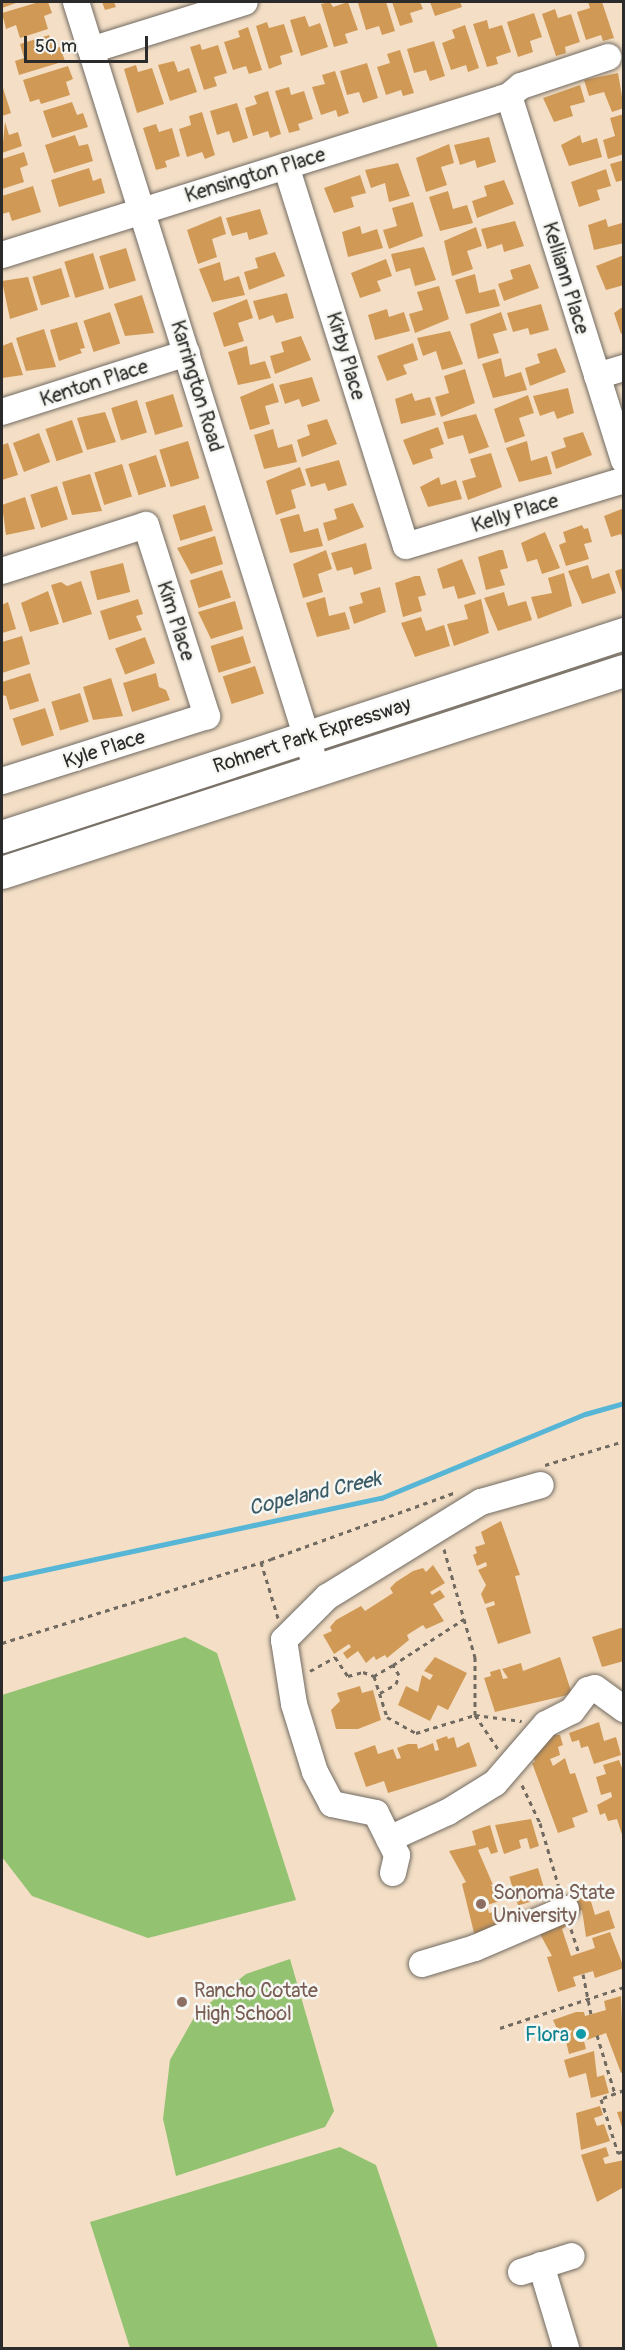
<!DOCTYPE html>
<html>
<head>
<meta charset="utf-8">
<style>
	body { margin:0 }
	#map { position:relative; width:625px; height:2350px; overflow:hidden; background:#f4dfc6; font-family:Pangolin,sans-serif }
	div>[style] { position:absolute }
	.green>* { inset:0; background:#93c271 }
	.stream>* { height:5px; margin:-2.5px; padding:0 2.5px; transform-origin:2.5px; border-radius:2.5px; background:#57b5d5 }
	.building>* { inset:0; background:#d09a56; transform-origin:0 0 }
	.path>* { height:3px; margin-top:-1.5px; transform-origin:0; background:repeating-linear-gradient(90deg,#716a61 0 4.5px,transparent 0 9px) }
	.roads { filter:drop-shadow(0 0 2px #716a61) drop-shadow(0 0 2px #716a61) }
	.minor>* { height:26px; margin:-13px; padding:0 13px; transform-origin:13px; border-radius:13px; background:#fff }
	.major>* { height:32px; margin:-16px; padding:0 16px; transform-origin:16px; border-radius:16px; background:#fff }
	.dots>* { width:16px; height:16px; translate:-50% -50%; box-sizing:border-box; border:3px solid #f6f6f2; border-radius:50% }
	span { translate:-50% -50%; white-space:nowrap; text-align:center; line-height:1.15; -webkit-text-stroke:5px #f6f6f2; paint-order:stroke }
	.street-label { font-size:20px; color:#2b2b2b }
	.education-label { font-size:20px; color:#785e54 }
	.left { translate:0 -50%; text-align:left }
	.culture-label { font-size:20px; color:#0d838f }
	.right { translate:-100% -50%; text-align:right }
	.water-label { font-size:21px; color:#3a5b66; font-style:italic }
	.frame { position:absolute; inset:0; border:3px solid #2b2b2b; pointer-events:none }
	.scale { position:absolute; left:24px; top:36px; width:124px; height:27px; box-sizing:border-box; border:3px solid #2b2b2b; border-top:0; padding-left:8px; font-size:18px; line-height:21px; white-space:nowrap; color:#2b2b2b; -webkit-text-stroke:4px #f6f6f2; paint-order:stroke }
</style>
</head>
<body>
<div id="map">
	<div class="green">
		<i style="clip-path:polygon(185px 1637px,217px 1653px,296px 1900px,148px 1938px,32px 1896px,2px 1857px,2px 1695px)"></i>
		<i style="clip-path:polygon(290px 1959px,334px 2111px,325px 2127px,176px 2176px,163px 2119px,170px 2060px,196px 2014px,246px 1974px)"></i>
		<i style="clip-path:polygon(340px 2147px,376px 2165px,438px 2348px,130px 2348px,90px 2222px)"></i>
	</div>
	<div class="stream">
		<i style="left:2px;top:1579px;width:388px;rotate:-12.1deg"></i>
		<i style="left:381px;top:1498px;width:221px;rotate:-22.4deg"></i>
		<i style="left:585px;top:1414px;width:41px;rotate:-15.8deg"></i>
	</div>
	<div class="building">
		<i style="clip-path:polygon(2px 2px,19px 2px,2px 8px)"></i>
		<i style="clip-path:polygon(39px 2px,48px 2px,52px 13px,44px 16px,48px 29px,20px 38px,16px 25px,6px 29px,2px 13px)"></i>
		<i style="clip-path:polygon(102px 2px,114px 2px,116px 7px,105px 10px)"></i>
		<i style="clip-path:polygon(330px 2px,333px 7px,348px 2px,358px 30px,345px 34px,348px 43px,334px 47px,321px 4px)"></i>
		<i style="clip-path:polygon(386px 2px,395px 31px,382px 35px,379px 26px,366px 30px,358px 3px)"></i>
		<i style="clip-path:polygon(392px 2px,420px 2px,423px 9px,410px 13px,413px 22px,400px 26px)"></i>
		<i style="clip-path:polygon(430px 2px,460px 2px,462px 7px,435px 16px)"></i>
		<i style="clip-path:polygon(588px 2px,602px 2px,614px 38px,603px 41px,601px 35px,586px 40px,577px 12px,590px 8px)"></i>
		<i style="clip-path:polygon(555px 9px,558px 18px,571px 14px,580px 42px,565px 47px,566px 53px,556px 56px,542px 14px)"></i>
		<i style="clip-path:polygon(534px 13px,542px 37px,530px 41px,533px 52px,518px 57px,507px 22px)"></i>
		<i style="clip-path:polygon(305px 16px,309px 27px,320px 23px,328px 47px,301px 56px,290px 20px)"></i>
		<i style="clip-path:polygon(487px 20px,489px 29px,502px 25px,511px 52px,496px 57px,498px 64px,487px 67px,473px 24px)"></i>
		<i style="clip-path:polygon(267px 22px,269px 28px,284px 24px,293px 52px,280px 56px,282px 64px,269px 69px,256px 26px)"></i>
		<i style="clip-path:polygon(465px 25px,479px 68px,468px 72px,466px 65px,451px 70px,442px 43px,455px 38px,452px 30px)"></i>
		<i style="clip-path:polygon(248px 27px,262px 70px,249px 74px,246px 66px,233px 70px,224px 42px,240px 37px,238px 31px)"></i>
		<i style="clip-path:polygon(49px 35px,53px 49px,60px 47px,65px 61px,19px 75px,15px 61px,24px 58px,20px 44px)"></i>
		<i style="clip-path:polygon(434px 41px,445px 76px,430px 81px,426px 70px,414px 73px,407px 49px)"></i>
		<i style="clip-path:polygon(200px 44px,202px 50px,218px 45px,227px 73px,214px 77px,217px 86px,204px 90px,190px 47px)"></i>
		<i style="clip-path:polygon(400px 50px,414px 93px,403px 96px,401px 90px,386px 95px,377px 67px,390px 63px,387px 54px)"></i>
		<i style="clip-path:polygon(174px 61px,178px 72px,189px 68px,197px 92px,170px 101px,158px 65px)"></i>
		<i style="clip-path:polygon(367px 63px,378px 98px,363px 103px,359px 92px,347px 95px,340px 71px)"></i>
		<i style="clip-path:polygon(136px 65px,138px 72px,152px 68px,164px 104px,137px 113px,124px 69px)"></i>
		<i style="clip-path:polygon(68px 66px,73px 79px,66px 82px,70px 95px,41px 104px,39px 99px,30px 102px,23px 80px)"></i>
		<i style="clip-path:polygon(335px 71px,349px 113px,338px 117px,336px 110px,321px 115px,312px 87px,325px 84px,322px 75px)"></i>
		<i style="clip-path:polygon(618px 73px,624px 108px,612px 112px,604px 92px,589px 96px,584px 80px)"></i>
		<i style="clip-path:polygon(2px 85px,11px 113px,2px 116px)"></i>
		<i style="clip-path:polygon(580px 85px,585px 102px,570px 106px,573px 116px,554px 122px,543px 98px)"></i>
		<i style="clip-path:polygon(289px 87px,291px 95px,304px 91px,313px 119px,298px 124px,300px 130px,289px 133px,275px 91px)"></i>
		<i style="clip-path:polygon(268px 91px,281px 134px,270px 138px,268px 131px,253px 136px,245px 108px,257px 104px,254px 96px)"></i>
		<i style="clip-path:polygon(72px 102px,77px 115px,83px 113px,88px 127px,52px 138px,43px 111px)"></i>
		<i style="clip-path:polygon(237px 103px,248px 138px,233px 143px,229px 131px,217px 135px,210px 111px)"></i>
		<i style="clip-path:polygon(202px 112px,215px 155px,205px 159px,202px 152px,187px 157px,179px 129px,191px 125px,189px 116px)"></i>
		<i style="clip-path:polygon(624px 114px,624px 154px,608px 159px,603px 140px,615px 136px,610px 118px)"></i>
		<i style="clip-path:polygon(5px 122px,9px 135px,18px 132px,22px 146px,2px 153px)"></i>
		<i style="clip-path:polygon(156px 124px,159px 132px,172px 128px,180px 156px,165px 161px,167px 167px,156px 170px,143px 128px)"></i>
		<i style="clip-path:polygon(75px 135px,79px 146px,88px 144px,93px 161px,54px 173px,45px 145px)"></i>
		<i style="clip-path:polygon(580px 135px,582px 143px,597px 138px,602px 157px,569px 166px,561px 145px)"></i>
		<i style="clip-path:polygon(489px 137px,496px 162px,477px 168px,475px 160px,460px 165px,454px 145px)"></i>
		<i style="clip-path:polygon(449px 144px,454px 163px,441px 167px,447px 185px,426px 192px,416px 158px)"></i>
		<i style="clip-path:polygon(24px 152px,28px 165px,20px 168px,24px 182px,2px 189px,2px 159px)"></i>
		<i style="clip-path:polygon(624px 160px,624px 180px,616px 182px,610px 164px)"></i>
		<i style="clip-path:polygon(398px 163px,410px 196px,389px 202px,385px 183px,371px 188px,365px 170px)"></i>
		<i style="clip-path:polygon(89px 168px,93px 181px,101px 178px,105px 193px,59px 207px,51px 180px)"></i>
		<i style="clip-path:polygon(606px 169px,611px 186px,597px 190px,600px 200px,579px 207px,571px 182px)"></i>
		<i style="clip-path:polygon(360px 175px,366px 193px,351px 197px,354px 207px,334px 213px,324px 188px)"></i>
		<i style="clip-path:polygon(504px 180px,514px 204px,477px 218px,472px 201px,487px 196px,484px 186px)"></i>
		<i style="clip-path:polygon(33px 186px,41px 212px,12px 221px,9px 212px,2px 214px,2px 196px)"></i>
		<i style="clip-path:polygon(448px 191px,453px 209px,467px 205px,473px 223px,440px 231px,429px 197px)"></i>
		<i style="clip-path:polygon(413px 202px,423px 236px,389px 249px,383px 230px,397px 226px,392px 208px)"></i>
		<i style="clip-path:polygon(260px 209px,268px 234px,249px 240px,247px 232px,232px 236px,226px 218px)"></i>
		<i style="clip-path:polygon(221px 216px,226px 234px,212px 239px,217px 257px,198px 264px,187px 230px)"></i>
		<i style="clip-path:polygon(606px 219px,608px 227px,622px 223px,624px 243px,594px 250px,588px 225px)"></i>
		<i style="clip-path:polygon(515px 221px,524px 246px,504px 252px,502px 244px,487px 249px,481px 229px)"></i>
		<i style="clip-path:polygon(360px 226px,362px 234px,377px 229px,383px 248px,348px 257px,342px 232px)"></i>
		<i style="clip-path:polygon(476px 227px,482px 246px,467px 251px,473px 269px,452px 276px,444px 241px)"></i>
		<i style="clip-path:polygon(424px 247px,436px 280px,415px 286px,410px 268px,396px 272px,391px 254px)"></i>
		<i style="left:126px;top:248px;width:34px;height:28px;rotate:73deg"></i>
		<i style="clip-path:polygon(275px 252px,285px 276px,249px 290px,244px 272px,258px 268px,255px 258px)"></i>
		<i style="left:93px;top:253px;width:38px;height:30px;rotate:73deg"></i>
		<i style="clip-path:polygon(624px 255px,624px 285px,606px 290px,596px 266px)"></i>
		<i style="clip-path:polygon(386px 259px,392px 276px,377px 281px,381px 291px,360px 298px,351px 273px)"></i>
		<i style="clip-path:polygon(220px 262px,224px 281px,239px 276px,245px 295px,212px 302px,199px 269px)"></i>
		<i style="clip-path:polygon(530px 264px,539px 288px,504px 301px,498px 284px,513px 279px,510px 270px)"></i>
		<i style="left:61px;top:268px;width:30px;height:30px;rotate:73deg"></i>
		<i style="clip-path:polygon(475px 274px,479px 293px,495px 289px,500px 306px,466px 314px,455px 280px)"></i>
		<i style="clip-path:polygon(28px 277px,38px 310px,10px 319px,2px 281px)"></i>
		<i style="clip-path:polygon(439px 286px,449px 319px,415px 333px,409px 314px,423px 310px,417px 292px)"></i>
		<i style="clip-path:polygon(287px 293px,294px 318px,276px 323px,273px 315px,259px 320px,253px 301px)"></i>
		<i style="clip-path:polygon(142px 295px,154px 333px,125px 336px,114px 304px)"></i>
		<i style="clip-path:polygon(247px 299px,253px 318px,238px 323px,244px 341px,224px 347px,213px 313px)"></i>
		<i style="clip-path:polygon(541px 304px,549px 330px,530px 335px,528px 328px,513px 332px,507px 313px)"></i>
		<i style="clip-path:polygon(624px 306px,624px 333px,621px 334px,614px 313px)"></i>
		<i style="clip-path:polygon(387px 309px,389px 317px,404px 312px,410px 331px,375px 340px,368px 315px)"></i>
		<i style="left:110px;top:312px;width:33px;height:28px;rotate:72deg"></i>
		<i style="clip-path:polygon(501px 312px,507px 330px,493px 334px,499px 353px,478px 359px,470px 324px)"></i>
		<i style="clip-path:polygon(77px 322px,85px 348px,80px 349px,82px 353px,59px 361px,50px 330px)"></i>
		<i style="clip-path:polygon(44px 329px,56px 367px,26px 371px,16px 338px)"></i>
		<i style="clip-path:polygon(450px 331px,463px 364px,442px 370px,436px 351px,423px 356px,417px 338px)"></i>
		<i style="clip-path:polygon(301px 336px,311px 360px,275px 374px,270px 356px,284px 352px,281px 342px)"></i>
		<i style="clip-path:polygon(12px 342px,23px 375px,2px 378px,2px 346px)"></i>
		<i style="clip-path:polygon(413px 343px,418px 360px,403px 365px,407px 374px,387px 381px,377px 356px)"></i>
		<i style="clip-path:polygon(247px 346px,250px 365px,265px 361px,271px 378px,238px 385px,228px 352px)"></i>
		<i style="clip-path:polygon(556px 348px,566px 372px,530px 386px,525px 368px,540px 363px,537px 354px)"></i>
		<i style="clip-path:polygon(501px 358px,505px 377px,521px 372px,527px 390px,493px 398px,482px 364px)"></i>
		<i style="clip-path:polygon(465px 369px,475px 403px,441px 417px,435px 397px,449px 393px,444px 376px)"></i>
		<i style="clip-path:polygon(312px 377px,320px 401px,302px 407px,299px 399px,285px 404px,279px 385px)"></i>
		<i style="clip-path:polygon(273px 383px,279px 402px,265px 406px,270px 424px,250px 430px,240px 397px)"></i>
		<i style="clip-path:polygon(568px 388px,574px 413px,557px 419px,554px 411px,540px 416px,533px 396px)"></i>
		<i style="clip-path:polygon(412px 393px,415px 401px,430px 397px,436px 415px,401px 424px,395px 399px)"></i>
		<i style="left:173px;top:394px;width:34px;height:29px;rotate:73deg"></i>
		<i style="clip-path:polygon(528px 395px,534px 413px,519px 418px,525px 436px,505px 443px,494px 409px)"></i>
		<i style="left:137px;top:400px;width:34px;height:27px;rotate:73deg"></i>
		<i style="clip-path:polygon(105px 412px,116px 442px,87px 450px,77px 418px)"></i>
		<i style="clip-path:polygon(476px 414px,489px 447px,469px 454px,463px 435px,448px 439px,443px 422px)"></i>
		<i style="clip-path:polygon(327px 419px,337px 444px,302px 457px,297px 440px,310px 435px,307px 425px)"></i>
		<i style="left:72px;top:420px;width:34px;height:28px;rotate:71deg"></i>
		<i style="clip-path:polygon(438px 427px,444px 444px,430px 449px,433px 458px,413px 465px,403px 440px)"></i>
		<i style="clip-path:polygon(273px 429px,278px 448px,292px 444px,297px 462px,264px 469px,254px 435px)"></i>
		<i style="clip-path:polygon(583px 432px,592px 455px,556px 469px,551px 452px,566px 447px,563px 438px)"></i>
		<i style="left:39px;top:433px;width:31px;height:28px;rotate:69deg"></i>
		<i style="left:188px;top:441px;width:39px;height:30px;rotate:73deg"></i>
		<i style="clip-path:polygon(527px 441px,531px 461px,547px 456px,552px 474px,519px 482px,506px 448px)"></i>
		<i style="clip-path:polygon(8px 443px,18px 475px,2px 480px,2px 445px)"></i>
		<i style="clip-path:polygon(491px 453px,502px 487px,468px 500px,462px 481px,476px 477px,470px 459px)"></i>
		<i style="left:156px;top:455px;width:33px;height:29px;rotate:72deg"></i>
		<i style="clip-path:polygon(339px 460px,347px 485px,328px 491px,325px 483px,311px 487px,305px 469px)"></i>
		<i style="left:122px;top:464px;width:34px;height:29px;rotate:73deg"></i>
		<i style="clip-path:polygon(300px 467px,306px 485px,291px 490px,296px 508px,276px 515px,266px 481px)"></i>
		<i style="clip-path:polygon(90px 474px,102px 511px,72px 515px,62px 482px)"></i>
		<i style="clip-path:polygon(439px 477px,441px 485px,456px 480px,462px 499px,428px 507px,420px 487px)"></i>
		<i style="left:57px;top:486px;width:35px;height:28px;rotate:72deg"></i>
		<i style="clip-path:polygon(25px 497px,35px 529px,6px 535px,2px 505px)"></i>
		<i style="clip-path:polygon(353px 503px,364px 527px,328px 541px,323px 523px,337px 519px,334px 509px)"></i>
		<i style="left:205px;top:505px;width:27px;height:34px;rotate:73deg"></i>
		<i style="clip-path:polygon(624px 508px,624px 541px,623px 541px,621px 534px,611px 537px,604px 516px)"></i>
		<i style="clip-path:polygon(299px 514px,304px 532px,318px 528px,323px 546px,290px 553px,280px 519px)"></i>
		<i style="clip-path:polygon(582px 525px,584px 529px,588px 528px,592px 542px,584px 544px,589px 559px,566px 566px,559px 545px,566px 542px,563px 532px)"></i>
		<i style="clip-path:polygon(545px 532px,560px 568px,542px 574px,537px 559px,527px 562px,521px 543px)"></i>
		<i style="clip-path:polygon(215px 536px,223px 564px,191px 574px,177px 548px)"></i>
		<i style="clip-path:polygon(366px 543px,372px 569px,354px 575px,352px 567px,337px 571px,331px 553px)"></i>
		<i style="clip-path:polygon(326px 550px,332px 569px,318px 574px,323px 592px,303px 598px,293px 564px)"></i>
		<i style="clip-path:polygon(499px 550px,503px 550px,508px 568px,500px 570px,505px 585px,486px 590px,478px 557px)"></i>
		<i style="clip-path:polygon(462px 559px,476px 594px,458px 599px,454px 586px,443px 589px,437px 569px)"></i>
		<i style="left:123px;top:563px;width:30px;height:34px;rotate:76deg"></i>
		<i style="clip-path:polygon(588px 565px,592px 579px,609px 573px,616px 593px,582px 604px,568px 571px)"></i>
		<i style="clip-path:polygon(624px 568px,624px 592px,622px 592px,615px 571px)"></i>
		<i style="left:222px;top:570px;width:29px;height:34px;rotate:72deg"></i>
		<i style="clip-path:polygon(564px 573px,572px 606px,538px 619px,531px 597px,552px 593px,548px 578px)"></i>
		<i style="clip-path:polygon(415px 576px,420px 576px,426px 595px,418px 597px,422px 611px,403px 617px,395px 583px)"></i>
		<i style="clip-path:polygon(81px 581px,92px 614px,63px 623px,51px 585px,61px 582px,67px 586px)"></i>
		<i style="clip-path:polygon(380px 587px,386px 612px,354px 624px,349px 607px,363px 603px,360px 593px)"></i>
		<i style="clip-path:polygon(48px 591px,59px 624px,30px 632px,21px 603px)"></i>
		<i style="clip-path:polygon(504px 592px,508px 606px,526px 601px,532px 620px,498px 631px,484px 598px)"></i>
		<i style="clip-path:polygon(325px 597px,329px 616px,345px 612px,350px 629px,317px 637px,306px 603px)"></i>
		<i style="clip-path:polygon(138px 599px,143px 614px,136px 616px,142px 630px,109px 640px,100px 611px)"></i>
		<i style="clip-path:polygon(481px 599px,489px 633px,454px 646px,447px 624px,468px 619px,464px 605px)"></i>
		<i style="clip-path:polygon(235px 601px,243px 629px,211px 639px,198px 612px)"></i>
		<i style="clip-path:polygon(8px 602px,16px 629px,2px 633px,2px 605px)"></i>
		<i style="clip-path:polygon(421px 617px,426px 631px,444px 625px,450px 646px,415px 657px,401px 623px)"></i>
		<i style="clip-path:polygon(22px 636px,30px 664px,2px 673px,2px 642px)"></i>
		<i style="left:243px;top:636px;width:28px;height:34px;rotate:73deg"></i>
		<i style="left:145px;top:637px;width:28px;height:32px;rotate:69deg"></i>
		<i style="left:255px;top:666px;width:29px;height:34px;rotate:72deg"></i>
		<i style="clip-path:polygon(30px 673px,39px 701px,10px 710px,6px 696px,2px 695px,2px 682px)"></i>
		<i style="clip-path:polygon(156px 673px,159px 687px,166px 690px,170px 700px,132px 712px,123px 683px)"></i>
		<i style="clip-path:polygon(111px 678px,123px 716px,93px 720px,83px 687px)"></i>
		<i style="left:80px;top:693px;width:30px;height:30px;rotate:73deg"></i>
		<i style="left:45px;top:708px;width:29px;height:34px;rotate:72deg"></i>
		<i style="clip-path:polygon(501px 1521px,520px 1575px,515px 1576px,531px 1633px,498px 1644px,486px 1608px,495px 1605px,494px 1601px,485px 1604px,481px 1594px,486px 1585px,478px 1570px,487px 1566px,486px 1562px,477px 1566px,473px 1555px,477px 1553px,475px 1547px,485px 1544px,481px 1532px)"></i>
		<i style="clip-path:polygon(433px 1565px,445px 1583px,430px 1592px,432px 1595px,440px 1590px,445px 1597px,433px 1604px,444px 1621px,426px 1629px,423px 1625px,407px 1635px,409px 1640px,387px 1658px,385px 1655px,376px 1660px,374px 1656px,366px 1663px,358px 1651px,347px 1659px,343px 1653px,351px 1647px,349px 1644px,334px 1654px,323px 1635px,332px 1631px,330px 1627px,336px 1620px,361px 1606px,365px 1611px,393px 1593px,390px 1588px,396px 1582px,413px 1571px,423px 1568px,426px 1572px)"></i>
		<i style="clip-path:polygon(624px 1627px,624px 1661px,602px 1667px,592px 1637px)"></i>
		<i style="clip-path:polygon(435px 1657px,467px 1673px,448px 1710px,438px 1705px,430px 1721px,398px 1705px,406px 1686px,418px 1692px,422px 1675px,430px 1680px,433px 1675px,424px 1671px)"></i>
		<i style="clip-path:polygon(560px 1657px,572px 1694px,495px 1712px,484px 1678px,491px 1676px,490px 1672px,500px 1669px,503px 1679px,508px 1678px,502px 1669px,521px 1663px,523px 1671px)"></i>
		<i style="clip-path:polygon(360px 1686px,362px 1693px,373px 1690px,381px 1720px,358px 1729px,336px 1729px,331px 1710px,340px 1701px,337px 1693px)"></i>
		<i style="clip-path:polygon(599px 1722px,604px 1741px,616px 1737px,621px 1755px,594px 1764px,588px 1746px,581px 1748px,579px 1740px,572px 1742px,569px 1733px)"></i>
		<i style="clip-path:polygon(553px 1735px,560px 1735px,563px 1745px,558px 1747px,560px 1755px,550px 1759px,553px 1766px,565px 1758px,570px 1774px,575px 1773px,588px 1812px,572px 1818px,575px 1827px,558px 1833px,532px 1763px,535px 1762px,529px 1744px)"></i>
		<i style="clip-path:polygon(447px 1736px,448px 1739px,454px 1737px,457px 1748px,469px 1742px,477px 1766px,388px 1793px,384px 1781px,366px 1787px,354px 1753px,375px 1745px,378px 1754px,393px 1749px,397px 1759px,401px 1758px,397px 1748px,408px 1744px,417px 1744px,418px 1749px,433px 1743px,435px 1751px,439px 1750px,436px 1740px)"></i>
		<i style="clip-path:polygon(619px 1760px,624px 1773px,623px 1838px,617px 1819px,608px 1821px,605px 1813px,600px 1815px,597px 1805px,612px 1797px,611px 1792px,601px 1795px,596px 1777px,606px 1774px,603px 1765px)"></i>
		<i style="clip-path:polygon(531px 1819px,539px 1846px,530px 1849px,527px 1838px,519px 1840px,521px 1848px,504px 1854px,495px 1825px)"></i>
		<i style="clip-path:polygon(490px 1825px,498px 1852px,491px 1854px,488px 1847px,478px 1850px,500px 1901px,487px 1905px,489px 1913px,493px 1912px,496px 1921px,502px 1918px,505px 1927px,475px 1937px,462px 1884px,466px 1882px,449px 1851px,476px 1845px,472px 1831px)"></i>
		<i style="left:538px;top:1868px;width:30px;height:30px;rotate:73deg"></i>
		<i style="clip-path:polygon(588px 1891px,595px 1915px,609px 1910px,615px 1928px,586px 1937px,582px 1910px,576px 1912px,571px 1896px)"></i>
		<i style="clip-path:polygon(565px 1916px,568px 1925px,562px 1929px,571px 1956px,595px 1948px,592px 1938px,610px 1932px,624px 1968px,595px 1978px,593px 1971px,573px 1977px,576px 1986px,558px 1992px,547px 1957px,552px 1956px,540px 1934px)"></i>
		<i style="clip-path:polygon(621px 1996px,624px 2072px,621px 2073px,606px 2033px,584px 2041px,586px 2049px,569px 2054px,565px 2037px,561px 2038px,553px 2020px,576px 2012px,584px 2012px,585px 2016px,606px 2010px,604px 2001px)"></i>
		<i style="clip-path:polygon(594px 2051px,597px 2077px,604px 2075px,609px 2093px,591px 2098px,586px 2073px,569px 2078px,564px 2060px)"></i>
		<i style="clip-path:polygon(600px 2106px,603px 2115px,594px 2118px,597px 2126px,604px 2124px,610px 2141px,581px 2150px,576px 2113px)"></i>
		<i style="clip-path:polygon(624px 2111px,624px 2130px,623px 2130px,617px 2112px)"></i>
		<i style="clip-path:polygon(606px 2147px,609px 2156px,603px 2158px,605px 2164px,624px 2160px,624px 2187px,597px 2202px,581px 2155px)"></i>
	</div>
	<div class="path">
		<i style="left:545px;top:1465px;width:83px;rotate:-16.9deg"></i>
		<i style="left:444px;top:1549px;width:73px;rotate:74.1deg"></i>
		<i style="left:261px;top:1562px;width:59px;rotate:73.1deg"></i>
		<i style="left:2px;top:1643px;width:282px;rotate:-17.3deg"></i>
		<i style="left:271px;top:1559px;width:194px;rotate:-19.9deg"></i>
		<i style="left:393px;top:1665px;width:85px;rotate:-32.9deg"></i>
		<i style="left:464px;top:1619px;width:40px;rotate:74deg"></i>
		<i style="left:475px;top:1657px;width:58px;rotate:90deg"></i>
		<i style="left:475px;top:1715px;width:41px;rotate:55.9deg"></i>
		<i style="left:310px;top:1671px;width:29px;rotate:-29deg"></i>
		<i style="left:335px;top:1657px;width:23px;rotate:56deg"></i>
		<i style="left:348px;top:1676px;width:16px;rotate:-15deg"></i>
		<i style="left:363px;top:1672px;width:12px;rotate:20deg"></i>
		<i style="left:380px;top:1693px;width:18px;rotate:-29deg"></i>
		<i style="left:396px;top:1684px;width:9px;rotate:-72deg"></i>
		<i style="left:399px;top:1675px;width:12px;rotate:-121deg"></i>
		<i style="left:393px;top:1665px;width:22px;rotate:150deg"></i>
		<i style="left:374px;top:1676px;width:43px;rotate:72.4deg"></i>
		<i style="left:387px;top:1717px;width:33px;rotate:29deg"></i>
		<i style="left:416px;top:1733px;width:62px;rotate:-17deg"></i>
		<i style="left:475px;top:1715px;width:47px;rotate:7.3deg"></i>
		<i style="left:522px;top:1785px;width:42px;rotate:64.7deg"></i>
		<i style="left:540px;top:1823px;width:71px;rotate:73.6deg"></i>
		<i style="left:571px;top:1929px;width:25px;rotate:72deg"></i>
		<i style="left:583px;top:1974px;width:41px;rotate:78.7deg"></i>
		<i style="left:500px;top:2028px;width:131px;rotate:-18.3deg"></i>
		<i style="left:597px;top:2035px;width:62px;rotate:73deg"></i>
		<i style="left:624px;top:2090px;width:25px;rotate:159deg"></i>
		<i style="left:601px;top:2099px;width:57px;rotate:72.5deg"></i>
		<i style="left:618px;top:2153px;width:6px;rotate:-18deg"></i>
	</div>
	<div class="roads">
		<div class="minor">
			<i style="left:76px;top:2px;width:805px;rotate:72.58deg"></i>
			<i style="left:91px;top:50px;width:161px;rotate:-17.3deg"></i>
			<i style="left:509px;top:96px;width:382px;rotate:72.5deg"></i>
			<i style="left:286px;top:166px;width:398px;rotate:72.5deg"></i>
			<i style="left:406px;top:546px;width:228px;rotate:-16.8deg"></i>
			<i style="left:2px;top:255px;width:531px;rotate:-17.41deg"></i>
			<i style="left:509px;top:96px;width:16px;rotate:-40deg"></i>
			<i style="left:521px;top:86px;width:92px;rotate:-18.4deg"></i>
			<i style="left:597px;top:376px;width:28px;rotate:-17deg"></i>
			<i style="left:2px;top:412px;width:194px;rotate:-17.7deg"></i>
			<i style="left:2px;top:571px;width:151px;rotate:-17.7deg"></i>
			<i style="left:146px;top:525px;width:201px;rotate:72.3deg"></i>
			<i style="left:207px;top:716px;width:215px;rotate:162.4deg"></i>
			<i style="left:389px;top:1839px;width:65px;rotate:-24.6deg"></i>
			<i style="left:448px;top:1812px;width:55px;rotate:-31.7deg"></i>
			<i style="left:495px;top:1783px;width:78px;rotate:-49.2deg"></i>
			<i style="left:546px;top:1724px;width:29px;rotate:-27deg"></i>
			<i style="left:572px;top:1711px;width:26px;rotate:-53deg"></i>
			<i style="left:588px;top:1690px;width:7px;rotate:-16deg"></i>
			<i style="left:595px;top:1688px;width:36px;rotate:36deg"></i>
			<i style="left:393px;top:1873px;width:18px;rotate:-77deg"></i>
			<i style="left:397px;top:1855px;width:47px;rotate:-116.6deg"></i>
			<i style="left:376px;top:1813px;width:45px;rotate:-168.4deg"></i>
			<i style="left:332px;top:1804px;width:36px;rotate:-118deg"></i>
			<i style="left:315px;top:1772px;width:71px;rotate:-107.2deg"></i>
			<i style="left:294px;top:1704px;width:65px;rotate:-98.9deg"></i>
			<i style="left:284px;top:1640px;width:61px;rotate:-45deg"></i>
			<i style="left:327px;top:1597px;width:181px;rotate:-31.7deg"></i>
			<i style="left:481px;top:1502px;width:62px;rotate:-15.8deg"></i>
			<i style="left:422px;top:1964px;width:55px;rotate:-16.8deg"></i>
			<i style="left:475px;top:1948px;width:99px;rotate:-23.2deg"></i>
			<i style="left:541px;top:2265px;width:87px;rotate:73.2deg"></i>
			<i style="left:521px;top:2272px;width:53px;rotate:-17.4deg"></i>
		</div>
		<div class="major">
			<i style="left:2px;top:837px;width:654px;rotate:-18.07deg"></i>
			<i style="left:2px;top:873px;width:654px;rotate:-17.99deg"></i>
		</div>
	</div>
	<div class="dots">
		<i style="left:481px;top:1904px;background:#8d6e63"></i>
		<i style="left:182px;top:2002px;background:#8d6e63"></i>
		<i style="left:581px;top:2034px;background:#0f9aa8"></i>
	</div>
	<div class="street-label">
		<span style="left:255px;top:175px;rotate:-17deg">Kensington Place</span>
		<span style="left:566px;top:278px;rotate:73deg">Kelliann Place</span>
		<span style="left:346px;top:356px;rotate:73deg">Kirby Place</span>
		<span style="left:94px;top:383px;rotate:-18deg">Kenton Place</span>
		<span style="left:197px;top:386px;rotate:73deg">Karrington Road</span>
		<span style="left:515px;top:513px;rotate:-17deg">Kelly Place</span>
		<span style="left:176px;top:621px;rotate:72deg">Kim Place</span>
		<span style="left:312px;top:735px;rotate:-18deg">Rohnert Park Expressway</span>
		<span style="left:104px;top:749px;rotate:-18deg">Kyle Place</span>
	</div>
	<div class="education-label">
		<span class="left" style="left:493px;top:1904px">Sonoma State<br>University</span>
		<span class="left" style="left:194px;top:2002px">Rancho Cotate<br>High School</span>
	</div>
	<div class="culture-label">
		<span class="right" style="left:569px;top:2034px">Flora</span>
	</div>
	<div class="water-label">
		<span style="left:315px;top:1494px;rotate:-13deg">Copeland Creek</span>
	</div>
	<div class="frame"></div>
	<div class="scale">50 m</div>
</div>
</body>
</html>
